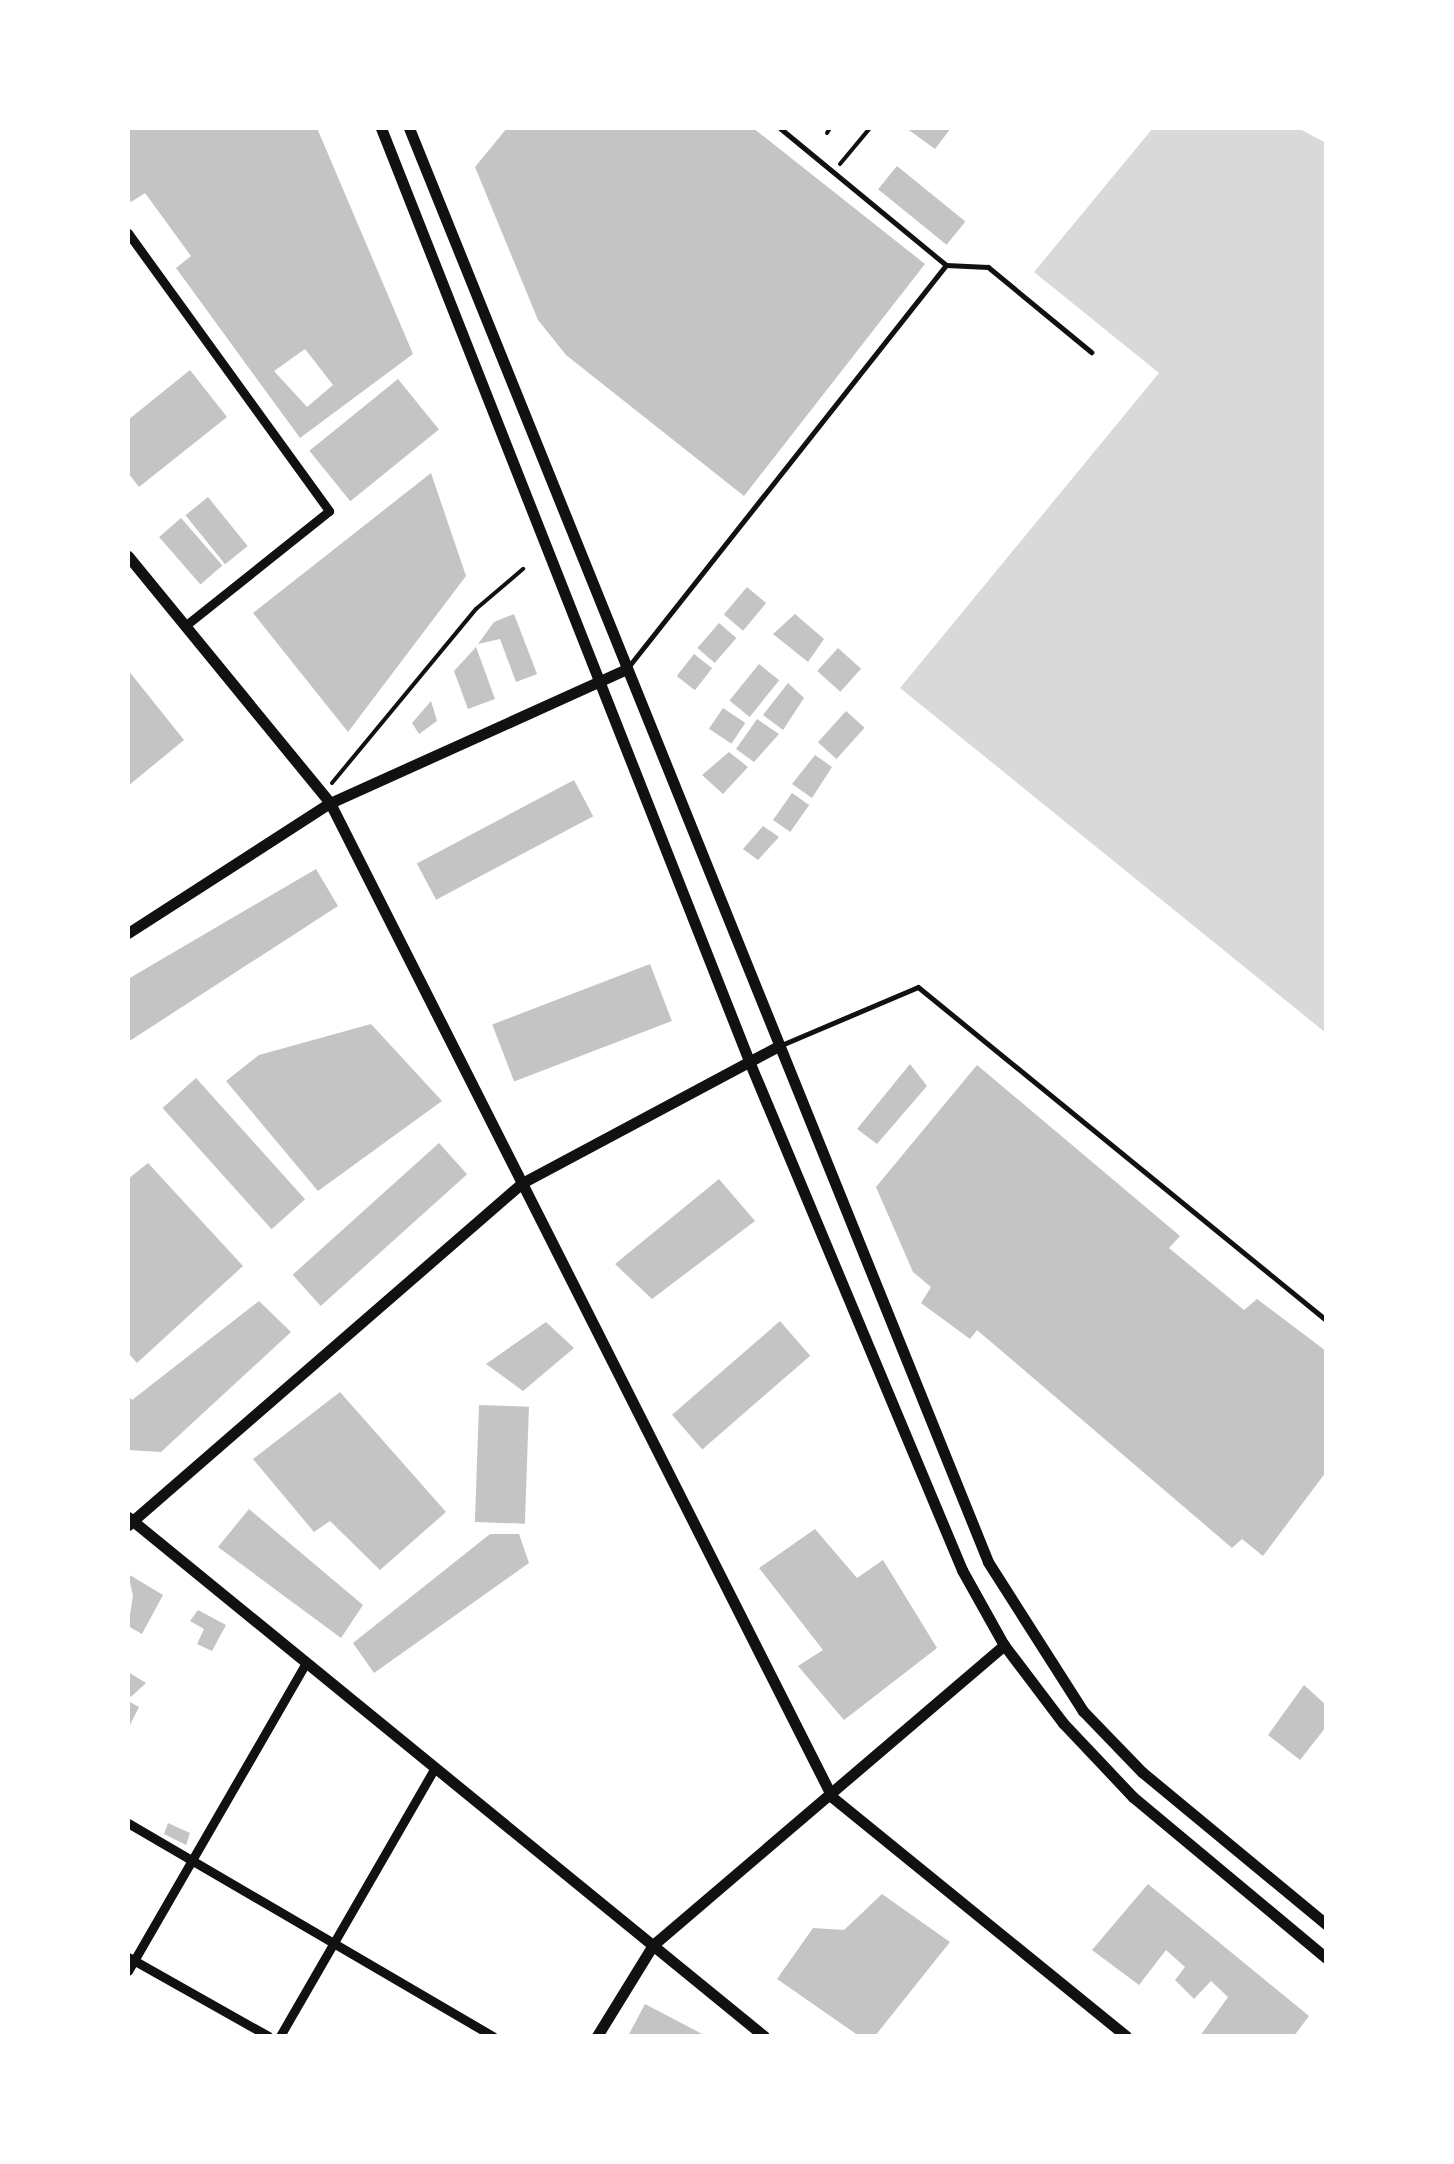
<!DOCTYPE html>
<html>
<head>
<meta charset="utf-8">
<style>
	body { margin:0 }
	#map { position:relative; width:1454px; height:2164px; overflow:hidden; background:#fff; font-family:"Titillium Web",sans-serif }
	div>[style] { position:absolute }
	.water>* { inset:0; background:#d9d9d9 }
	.building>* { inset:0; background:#c4c4c4; transform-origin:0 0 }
	.path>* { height:4px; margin:-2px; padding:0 2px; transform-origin:2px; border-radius:2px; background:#111 }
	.service>* { height:5px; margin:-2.5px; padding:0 2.5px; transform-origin:2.5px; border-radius:2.5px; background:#111 }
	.minor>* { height:9px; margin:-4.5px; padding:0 4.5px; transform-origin:4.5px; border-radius:4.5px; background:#111 }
	.tertiary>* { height:11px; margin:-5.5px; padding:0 5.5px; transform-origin:5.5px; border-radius:5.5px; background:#111 }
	span { translate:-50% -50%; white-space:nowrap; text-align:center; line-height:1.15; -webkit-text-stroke:8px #fff; paint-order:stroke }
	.frame { position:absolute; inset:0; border:130px solid #fff; pointer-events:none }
</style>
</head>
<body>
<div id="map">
	<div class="water">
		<i style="clip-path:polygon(1153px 128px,1298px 128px,1326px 143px,1326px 1033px,900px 688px,1159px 373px,1034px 272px)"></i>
	</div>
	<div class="building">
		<i style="clip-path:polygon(evenodd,128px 128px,317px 128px,413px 354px,300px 438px,176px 268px,191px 256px,145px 193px,131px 202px,128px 197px,128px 128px,305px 349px,333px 385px,307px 407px,274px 371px,305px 349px)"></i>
		<i style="clip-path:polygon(507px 128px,753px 128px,925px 264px,744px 496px,566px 355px,538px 320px,475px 167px)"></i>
		<i style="clip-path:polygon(906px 128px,951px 128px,935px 149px)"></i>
		<i style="left:897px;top:166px;width:88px;height:30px;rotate:39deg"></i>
		<i style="clip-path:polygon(190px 370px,227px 417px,139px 487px,128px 473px,128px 420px)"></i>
		<i style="left:398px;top:379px;width:65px;height:114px;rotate:51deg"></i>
		<i style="clip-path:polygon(431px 473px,466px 576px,348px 732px,253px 613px)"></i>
		<i style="left:208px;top:497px;width:63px;height:29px;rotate:51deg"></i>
		<i style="left:181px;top:518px;width:63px;height:29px;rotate:49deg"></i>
		<i style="left:747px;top:587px;width:25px;height:36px;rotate:40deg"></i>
		<i style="clip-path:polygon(514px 614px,537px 674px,516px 682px,500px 639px,478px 644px,494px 622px)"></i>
		<i style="clip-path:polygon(795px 614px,824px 639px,808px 662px,773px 634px)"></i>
		<i style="left:719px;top:623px;width:23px;height:33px;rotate:41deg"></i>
		<i style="clip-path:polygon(476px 647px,495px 699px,468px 709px,454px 671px)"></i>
		<i style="left:838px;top:648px;width:31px;height:31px;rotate:42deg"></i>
		<i style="left:694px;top:654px;width:23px;height:28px;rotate:38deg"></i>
		<i style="left:759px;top:664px;width:26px;height:47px;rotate:39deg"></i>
		<i style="clip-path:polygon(128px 670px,184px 740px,128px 786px)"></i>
		<i style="clip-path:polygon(788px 683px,804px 698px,783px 730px,763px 715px)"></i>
		<i style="clip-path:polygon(431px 701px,437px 721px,419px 734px,412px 723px)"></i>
		<i style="left:723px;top:708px;width:27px;height:25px;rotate:34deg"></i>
		<i style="left:846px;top:711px;width:25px;height:42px;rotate:42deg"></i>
		<i style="clip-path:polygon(757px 719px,779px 734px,754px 762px,736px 749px)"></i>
		<i style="clip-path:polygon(729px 752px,748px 767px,723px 794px,702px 775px)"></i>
		<i style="clip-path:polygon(815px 755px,832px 767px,812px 798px,792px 784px)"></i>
		<i style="left:574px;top:780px;width:41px;height:178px;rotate:62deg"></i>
		<i style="left:792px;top:793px;width:21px;height:33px;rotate:35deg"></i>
		<i style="clip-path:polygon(763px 826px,779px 837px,758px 860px,743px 849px)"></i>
		<i style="clip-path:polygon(316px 869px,338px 906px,128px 1042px,128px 979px)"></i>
		<i style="left:650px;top:964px;width:61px;height:169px;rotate:69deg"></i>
		<i style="clip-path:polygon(371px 1024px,442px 1101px,318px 1191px,226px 1081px,259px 1055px)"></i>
		<i style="clip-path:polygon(910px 1064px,927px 1086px,877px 1144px,857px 1129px)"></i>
		<i style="clip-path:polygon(977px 1065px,1180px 1236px,1169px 1248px,1244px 1310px,1257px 1299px,1326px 1351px,1326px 1472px,1263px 1556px,1242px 1539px,1232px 1548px,977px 1330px,970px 1339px,921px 1303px,931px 1287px,913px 1272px,876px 1187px)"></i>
		<i style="left:196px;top:1078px;width:163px;height:45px;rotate:48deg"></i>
		<i style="left:439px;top:1143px;width:42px;height:197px;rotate:48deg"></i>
		<i style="clip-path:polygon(148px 1163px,243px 1266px,137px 1363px,128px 1353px,128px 1179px)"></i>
		<i style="clip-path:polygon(719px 1179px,755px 1221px,652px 1299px,615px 1264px)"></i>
		<i style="clip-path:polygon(259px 1301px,291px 1332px,161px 1452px,128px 1450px,128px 1395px,132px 1400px)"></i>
		<i style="left:780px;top:1321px;width:46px;height:143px;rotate:49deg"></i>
		<i style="clip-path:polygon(546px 1322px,574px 1348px,523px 1391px,486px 1364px)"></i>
		<i style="clip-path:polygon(340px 1392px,446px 1512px,380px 1570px,330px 1521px,314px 1532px,253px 1459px)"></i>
		<i style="left:479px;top:1405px;width:50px;height:117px;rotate:2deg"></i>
		<i style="clip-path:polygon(249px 1509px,363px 1605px,341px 1638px,218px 1547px)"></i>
		<i style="clip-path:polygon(815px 1529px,857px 1578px,883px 1560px,937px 1648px,844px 1720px,798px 1666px,823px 1650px,759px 1568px)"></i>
		<i style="clip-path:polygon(490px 1534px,519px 1534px,529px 1563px,374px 1673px,353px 1643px)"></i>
		<i style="clip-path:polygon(128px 1574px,163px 1595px,142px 1634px,128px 1626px,133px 1596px)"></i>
		<i style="clip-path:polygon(198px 1610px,226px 1625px,212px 1651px,197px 1644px,204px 1629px,190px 1621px)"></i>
		<i style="clip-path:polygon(128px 1672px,146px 1683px,131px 1697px,128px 1695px)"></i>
		<i style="clip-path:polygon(1304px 1685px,1326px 1705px,1326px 1727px,1300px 1760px,1268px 1735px)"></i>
		<i style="clip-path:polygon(128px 1701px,139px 1707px,128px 1729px)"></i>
		<i style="clip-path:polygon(168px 1823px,190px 1833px,186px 1845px,164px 1834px)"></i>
		<i style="clip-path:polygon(1148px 1884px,1309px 2016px,1294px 2036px,1200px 2036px,1228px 1997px,1211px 1981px,1194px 1999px,1175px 1980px,1185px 1967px,1166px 1950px,1139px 1985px,1092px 1950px)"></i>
		<i style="clip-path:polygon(882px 1894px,950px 1942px,875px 2036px,859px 2036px,777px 1979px,813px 1928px,844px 1930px)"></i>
		<i style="clip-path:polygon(645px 2004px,706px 2036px,628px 2036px)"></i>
	</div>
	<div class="path">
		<i style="left:827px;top:133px;width:6px;rotate:-59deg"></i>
		<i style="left:840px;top:164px;width:47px;rotate:-50.2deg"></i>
		<i style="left:332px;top:783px;width:226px;rotate:-50.4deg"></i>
		<i style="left:476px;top:609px;width:62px;rotate:-40.4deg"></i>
	</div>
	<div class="service">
		<i style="left:946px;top:265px;width:42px;rotate:2.7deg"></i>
		<i style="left:988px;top:267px;width:134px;rotate:39.5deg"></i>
		<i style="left:629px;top:666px;width:511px;rotate:-51.67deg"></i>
		<i style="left:946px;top:265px;width:215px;rotate:-140.5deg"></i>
		<i style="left:779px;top:1046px;width:151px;rotate:-23deg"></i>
		<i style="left:918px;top:987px;width:527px;rotate:39.22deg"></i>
	</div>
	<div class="minor">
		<i style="left:128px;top:233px;width:343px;rotate:54.1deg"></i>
		<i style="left:329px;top:511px;width:184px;rotate:141.4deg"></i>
		<i style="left:128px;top:1823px;width:423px;rotate:30.3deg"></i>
		<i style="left:128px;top:1957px;width:161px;rotate:29.4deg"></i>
		<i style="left:128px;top:1971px;width:356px;rotate:-60deg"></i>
		<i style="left:280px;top:2036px;width:310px;rotate:-60deg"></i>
	</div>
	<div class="tertiary">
		<i style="left:381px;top:128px;width:1003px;rotate:68.47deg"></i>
		<i style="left:749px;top:1061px;width:552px;rotate:67.29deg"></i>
		<i style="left:962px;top:1570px;width:86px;rotate:60.8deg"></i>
		<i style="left:1004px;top:1645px;width:98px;rotate:52.9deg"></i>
		<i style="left:1063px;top:1723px;width:102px;rotate:46.6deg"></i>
		<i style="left:1133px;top:1797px;width:251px;rotate:39.8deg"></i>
		<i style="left:409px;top:128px;width:1546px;rotate:68.01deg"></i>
		<i style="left:988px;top:1562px;width:177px;rotate:57.5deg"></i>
		<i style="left:1083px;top:1711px;width:85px;rotate:46deg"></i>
		<i style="left:1142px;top:1772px;width:239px;rotate:39.6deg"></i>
		<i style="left:128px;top:556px;width:319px;rotate:50.7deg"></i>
		<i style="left:330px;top:803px;width:1114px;rotate:63.2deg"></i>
		<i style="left:832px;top:1797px;width:379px;rotate:39.1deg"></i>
		<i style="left:128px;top:933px;width:240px;rotate:-32.8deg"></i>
		<i style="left:330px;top:803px;width:326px;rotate:-24.3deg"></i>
		<i style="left:128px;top:1517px;width:821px;rotate:39.22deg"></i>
		<i style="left:128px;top:1525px;width:522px;rotate:-40.96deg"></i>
		<i style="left:522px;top:1183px;width:289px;rotate:-28.1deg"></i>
		<i style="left:597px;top:2036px;width:107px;rotate:-58.4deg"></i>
		<i style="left:653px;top:1945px;width:462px;rotate:-40.5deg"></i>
	</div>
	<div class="frame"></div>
</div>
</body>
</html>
